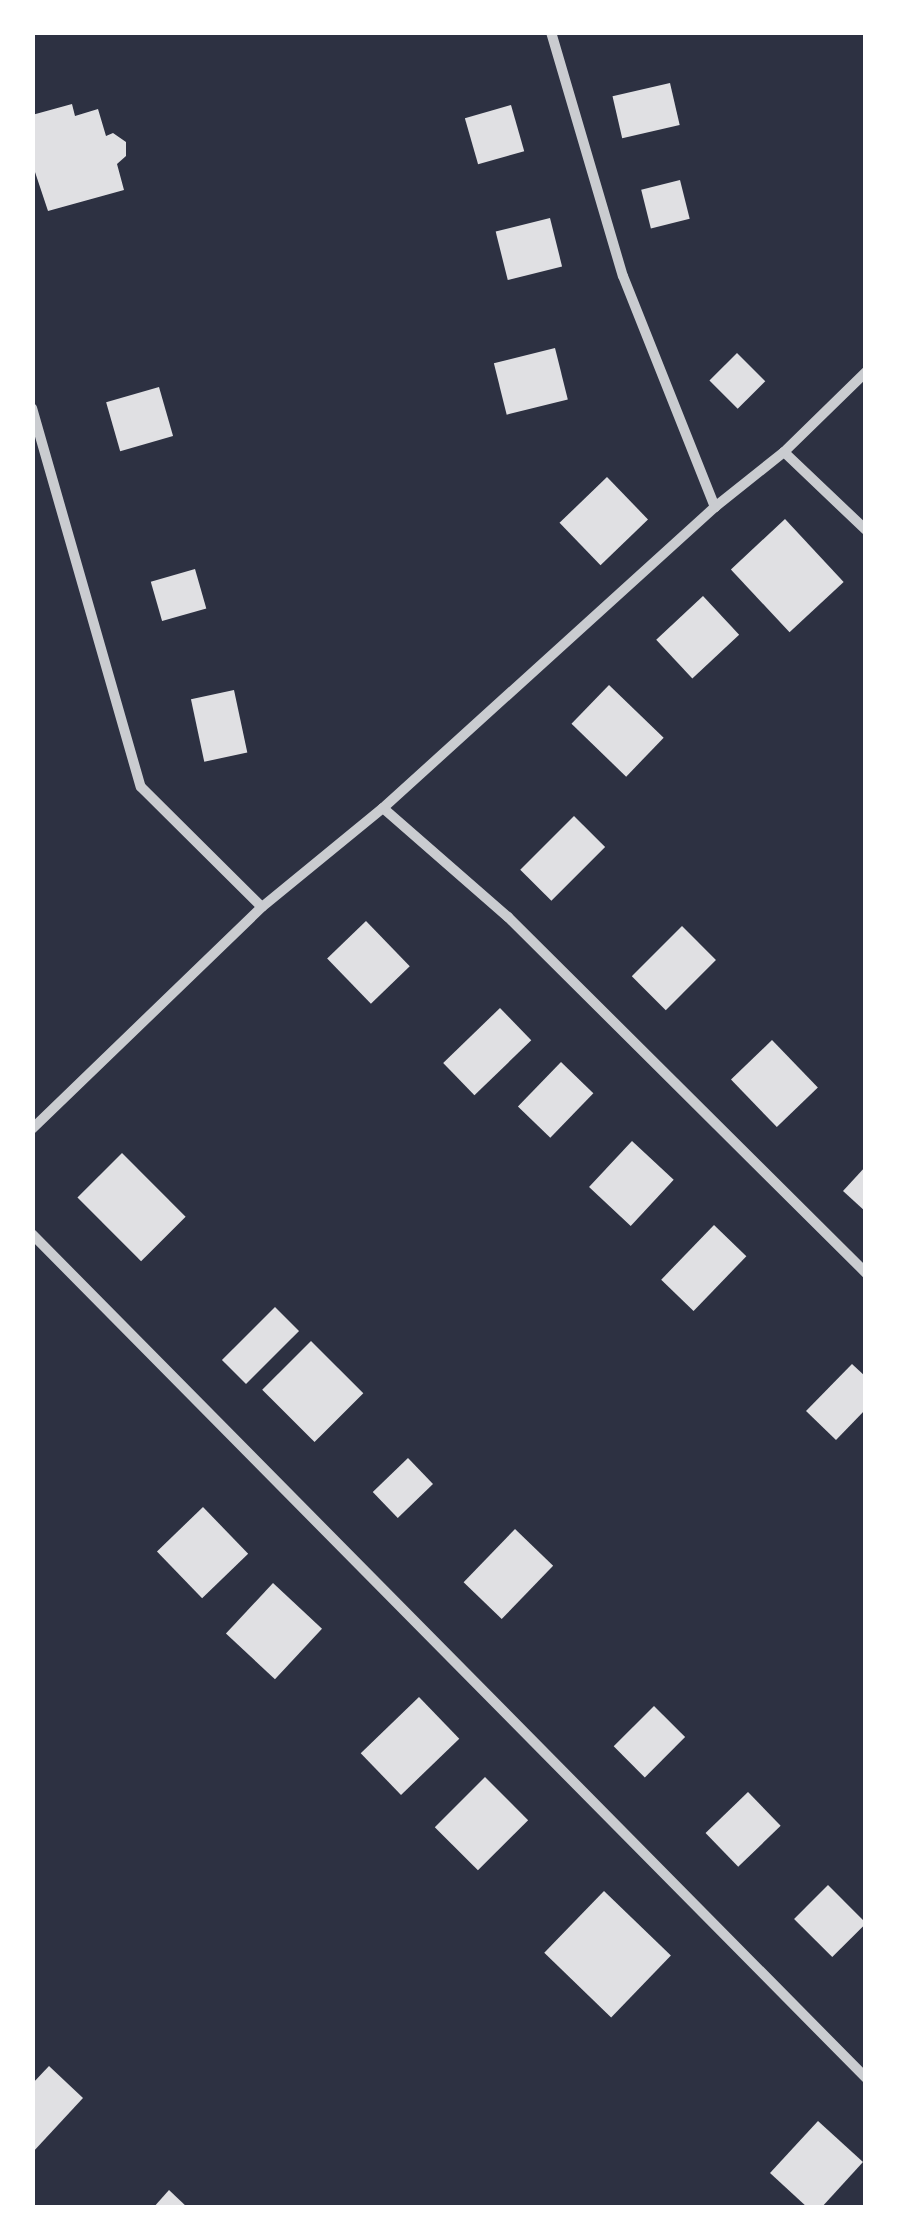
<!DOCTYPE html>
<html>
<head>
<meta charset="utf-8">
<style>
	body { margin:0 }
	#map { position:relative; width:898px; height:2240px; overflow:hidden; background:#2d3142; font-family:"Exo 2",sans-serif }
	div>[style] { position:absolute }
	.building>* { inset:0; background:#e0e0e3; transform-origin:0 0 }
	.minor>* { height:10px; margin:-5px; padding:0 5px; transform-origin:5px; border-radius:5px; background:#caccd0 }
	span { translate:-50% -50%; white-space:nowrap; text-align:center; line-height:1.15; -webkit-text-stroke:10px #fff; paint-order:stroke }
	.frame { position:absolute; inset:0; border:35px solid #fff; pointer-events:none }
</style>
</head>
<body>
<div id="map">
	<div class="building">
		<i style="left:670px;top:83px;width:43px;height:59px;rotate:77deg"></i>
		<i style="clip-path:polygon(72px 104px,75px 116px,98px 109px,106px 136px,113px 133px,126px 142px,126px 156px,117px 164px,124px 190px,48px 211px,32px 163px,32px 115px)"></i>
		<i style="left:511px;top:105px;width:48px;height:48px;rotate:74deg"></i>
		<i style="left:680px;top:180px;width:40px;height:40px;rotate:76deg"></i>
		<i style="left:550px;top:218px;width:50px;height:56px;rotate:76deg"></i>
		<i style="left:555px;top:348px;width:53px;height:63px;rotate:76deg"></i>
		<i style="left:737px;top:353px;width:40px;height:39px;rotate:45deg"></i>
		<i style="left:159px;top:387px;width:51px;height:55px;rotate:74deg"></i>
		<i style="left:607px;top:477px;width:59px;height:66px;rotate:46deg"></i>
		<i style="left:785px;top:519px;width:86px;height:74px;rotate:47deg"></i>
		<i style="left:195px;top:569px;width:41px;height:46px;rotate:74deg"></i>
		<i style="left:703px;top:596px;width:53px;height:64px;rotate:47deg"></i>
		<i style="left:609px;top:685px;width:76px;height:54px;rotate:44deg"></i>
		<i style="left:234px;top:690px;width:64px;height:44px;rotate:78deg"></i>
		<i style="left:574px;top:816px;width:44px;height:76px;rotate:45deg"></i>
		<i style="left:366px;top:921px;width:63px;height:54px;rotate:46deg"></i>
		<i style="left:682px;top:926px;width:48px;height:71px;rotate:45deg"></i>
		<i style="left:500px;top:1008px;width:45px;height:79px;rotate:46deg"></i>
		<i style="left:772px;top:1040px;width:66px;height:57px;rotate:46deg"></i>
		<i style="left:561px;top:1062px;width:45px;height:62px;rotate:44deg"></i>
		<i style="left:632px;top:1141px;width:57px;height:63px;rotate:43deg"></i>
		<i style="left:122px;top:1153px;width:90px;height:63px;rotate:45deg"></i>
		<i style="clip-path:polygon(866px 1166px,866px 1212px,843px 1191px)"></i>
		<i style="left:714px;top:1225px;width:45px;height:76px;rotate:44deg"></i>
		<i style="left:275px;top:1307px;width:34px;height:75px;rotate:45deg"></i>
		<i style="left:311px;top:1341px;width:74px;height:69px;rotate:45deg"></i>
		<i style="clip-path:polygon(852px 1364px,866px 1377px,866px 1409px,836px 1440px,806px 1411px)"></i>
		<i style="left:408px;top:1458px;width:36px;height:49px;rotate:46deg"></i>
		<i style="left:203px;top:1507px;width:65px;height:64px;rotate:46deg"></i>
		<i style="left:515px;top:1529px;width:53px;height:74px;rotate:44deg"></i>
		<i style="left:273px;top:1583px;width:67px;height:69px;rotate:43deg"></i>
		<i style="left:419px;top:1697px;width:58px;height:81px;rotate:46deg"></i>
		<i style="left:654px;top:1706px;width:44px;height:57px;rotate:45deg"></i>
		<i style="left:485px;top:1777px;width:61px;height:71px;rotate:45deg"></i>
		<i style="left:748px;top:1792px;width:47px;height:59px;rotate:46deg"></i>
		<i style="left:828px;top:1885px;width:54px;height:48px;rotate:45deg"></i>
		<i style="left:604px;top:1891px;width:93px;height:86px;rotate:44deg"></i>
		<i style="clip-path:polygon(49px 2066px,83px 2098px,32px 2153px,32px 2084px)"></i>
		<i style="clip-path:polygon(818px 2121px,863px 2162px,821px 2208px,808px 2208px,770px 2173px)"></i>
		<i style="clip-path:polygon(169px 2190px,188px 2208px,153px 2208px)"></i>
	</div>
	<div class="minor">
		<i style="left:551px;top:32px;width:254px;rotate:73.6deg"></i>
		<i style="left:623px;top:276px;width:249px;rotate:68.3deg"></i>
		<i style="left:32px;top:408px;width:394px;rotate:74deg"></i>
		<i style="left:141px;top:787px;width:170px;rotate:44.8deg"></i>
		<i style="left:784px;top:452px;width:113px;rotate:43.6deg"></i>
		<i style="left:383px;top:808px;width:166px;rotate:41.1deg"></i>
		<i style="left:508px;top:917px;width:505px;rotate:44.84deg"></i>
		<i style="left:32px;top:1129px;width:320px;rotate:-44deg"></i>
		<i style="left:262px;top:907px;width:156px;rotate:-39.3deg"></i>
		<i style="left:383px;top:808px;width:448px;rotate:-42.2deg"></i>
		<i style="left:715px;top:507px;width:88px;rotate:-38.6deg"></i>
		<i style="left:784px;top:452px;width:115px;rotate:-44.3deg"></i>
		<i style="left:32px;top:1234px;width:1187px;rotate:45.34deg"></i>
	</div>
	<div class="frame"></div>
</div>
</body>
</html>
